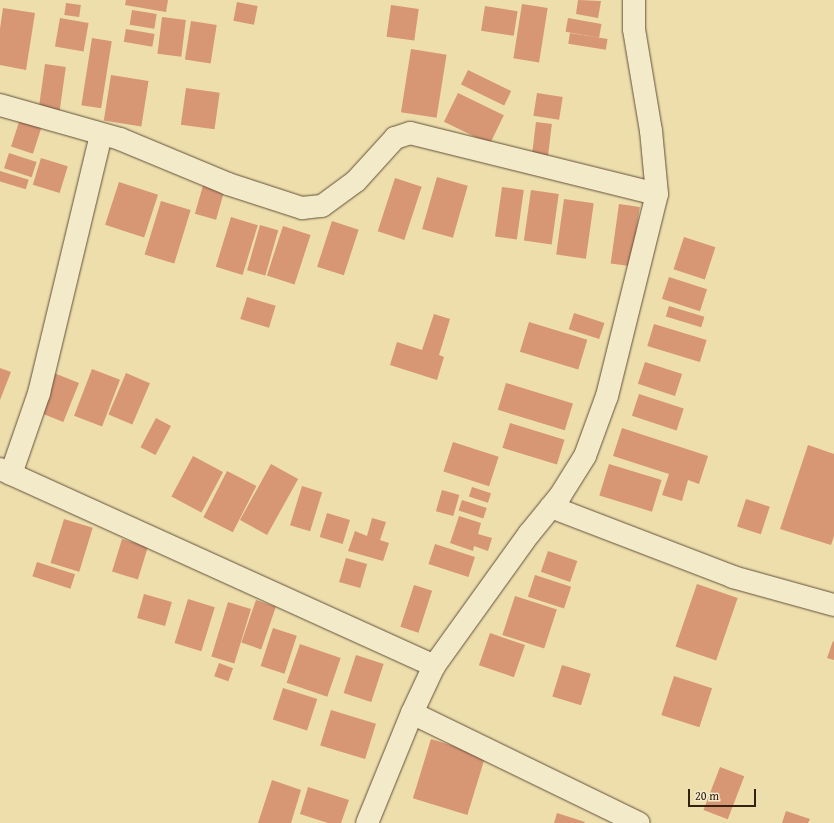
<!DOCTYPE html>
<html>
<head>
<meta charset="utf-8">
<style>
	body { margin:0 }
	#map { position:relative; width:834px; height:823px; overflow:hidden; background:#eddeac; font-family:"Gentium Book Plus",serif }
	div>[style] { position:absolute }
	.building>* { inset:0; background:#d79674; transform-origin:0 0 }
	.roads { filter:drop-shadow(0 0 1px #62503a) drop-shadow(0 0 1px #62503a) }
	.minor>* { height:22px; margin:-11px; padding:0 11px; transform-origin:11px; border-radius:11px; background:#f3eac9 }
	span { translate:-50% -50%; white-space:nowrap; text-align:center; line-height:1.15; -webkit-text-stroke:3px #f3eac9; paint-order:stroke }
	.scale { position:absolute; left:688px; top:789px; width:68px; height:18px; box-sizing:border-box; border:2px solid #332114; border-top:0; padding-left:5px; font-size:12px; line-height:14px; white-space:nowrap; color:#332114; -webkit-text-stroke:3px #f3eac9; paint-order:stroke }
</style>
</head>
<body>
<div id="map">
	<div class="building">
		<i style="clip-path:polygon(126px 0,168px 0,166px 12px,125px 5px)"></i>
		<i style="clip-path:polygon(578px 0,601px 1px,598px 18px,576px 14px)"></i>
		<i style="left:237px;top:2px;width:21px;height:19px;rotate:11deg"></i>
		<i style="left:66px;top:3px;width:15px;height:12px;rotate:8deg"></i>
		<i style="left:522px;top:4px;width:26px;height:55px;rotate:9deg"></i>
		<i style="left:391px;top:5px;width:28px;height:32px;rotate:8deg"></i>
		<i style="left:485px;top:6px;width:33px;height:25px;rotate:9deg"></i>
		<i style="clip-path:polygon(3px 8px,35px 13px,26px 70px,0 65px,0 29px)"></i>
		<i style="left:132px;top:10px;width:25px;height:15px;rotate:9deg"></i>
		<i style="left:162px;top:17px;width:24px;height:37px;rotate:7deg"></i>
		<i style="left:60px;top:18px;width:29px;height:29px;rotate:10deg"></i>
		<i style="left:568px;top:18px;width:34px;height:14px;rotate:10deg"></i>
		<i style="left:191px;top:21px;width:26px;height:39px;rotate:9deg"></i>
		<i style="left:126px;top:29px;width:29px;height:13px;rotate:10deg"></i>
		<i style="left:570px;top:33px;width:38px;height:11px;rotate:9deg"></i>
		<i style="left:92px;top:38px;width:20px;height:68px;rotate:9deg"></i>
		<i style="left:411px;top:49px;width:36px;height:64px;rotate:9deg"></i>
		<i style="left:45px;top:64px;width:21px;height:46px;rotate:8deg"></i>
		<i style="left:468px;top:70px;width:48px;height:16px;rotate:26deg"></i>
		<i style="left:111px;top:75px;width:38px;height:46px;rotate:9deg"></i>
		<i style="left:186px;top:88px;width:34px;height:37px;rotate:8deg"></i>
		<i style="left:458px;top:93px;width:51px;height:32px;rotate:26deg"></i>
		<i style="left:537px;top:93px;width:26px;height:23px;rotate:9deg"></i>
		<i style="left:20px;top:119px;width:23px;height:29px;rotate:18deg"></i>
		<i style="left:536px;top:122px;width:16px;height:33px;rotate:7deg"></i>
		<i style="left:9px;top:153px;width:29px;height:16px;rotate:18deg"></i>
		<i style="left:41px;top:158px;width:28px;height:28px;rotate:17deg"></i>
		<i style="left:0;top:171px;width:30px;height:10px;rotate:17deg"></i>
		<i style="left:437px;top:177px;width:32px;height:54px;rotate:16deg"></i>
		<i style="left:395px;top:178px;width:28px;height:56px;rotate:18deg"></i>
		<i style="left:119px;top:182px;width:41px;height:45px;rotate:18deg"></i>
		<i style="left:204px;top:182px;width:22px;height:33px;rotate:16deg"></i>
		<i style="left:502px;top:187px;width:22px;height:50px;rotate:8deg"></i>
		<i style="left:531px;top:190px;width:28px;height:51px;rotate:8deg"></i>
		<i style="left:564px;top:199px;width:30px;height:56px;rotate:8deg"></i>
		<i style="left:161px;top:201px;width:31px;height:56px;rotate:17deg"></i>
		<i style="left:619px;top:204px;width:21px;height:60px;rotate:8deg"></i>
		<i style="left:231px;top:217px;width:28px;height:52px;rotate:17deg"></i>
		<i style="left:332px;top:221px;width:28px;height:48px;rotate:18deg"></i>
		<i style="left:260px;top:225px;width:19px;height:47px;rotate:16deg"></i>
		<i style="left:283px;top:226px;width:29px;height:52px;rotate:18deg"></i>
		<i style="left:684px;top:237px;width:33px;height:34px;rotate:18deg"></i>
		<i style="left:669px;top:277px;width:40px;height:23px;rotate:18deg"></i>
		<i style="left:247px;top:297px;width:30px;height:23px;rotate:17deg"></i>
		<i style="left:669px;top:306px;width:37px;height:11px;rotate:17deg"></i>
		<i style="left:574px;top:313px;width:32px;height:17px;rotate:18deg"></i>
		<i style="clip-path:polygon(434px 314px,450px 319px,439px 355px,444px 357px,437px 380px,390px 365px,397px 342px,422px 350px)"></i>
		<i style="left:529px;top:322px;width:61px;height:31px;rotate:17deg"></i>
		<i style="left:654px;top:324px;width:55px;height:23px;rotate:17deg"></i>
		<i style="left:645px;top:362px;width:39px;height:23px;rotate:18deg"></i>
		<i style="clip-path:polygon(0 368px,11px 372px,0 400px)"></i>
		<i style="left:92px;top:369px;width:30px;height:50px;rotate:21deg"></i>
		<i style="left:54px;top:373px;width:27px;height:42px;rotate:22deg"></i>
		<i style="left:126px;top:373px;width:26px;height:45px;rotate:23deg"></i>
		<i style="left:506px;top:383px;width:70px;height:28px;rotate:17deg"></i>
		<i style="left:639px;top:394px;width:47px;height:23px;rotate:18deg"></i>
		<i style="left:156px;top:418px;width:17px;height:33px;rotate:28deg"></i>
		<i style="left:510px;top:423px;width:57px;height:26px;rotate:17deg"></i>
		<i style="clip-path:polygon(622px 428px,708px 456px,699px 484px,688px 480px,682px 501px,662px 495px,669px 474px,613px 456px)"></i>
		<i style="left:453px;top:442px;width:48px;height:31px;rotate:18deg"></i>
		<i style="clip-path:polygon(808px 445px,834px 454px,834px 536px,831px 545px,780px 529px)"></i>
		<i style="left:193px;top:456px;width:34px;height:46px;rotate:28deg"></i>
		<i style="left:271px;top:464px;width:31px;height:64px;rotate:29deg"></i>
		<i style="left:609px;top:464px;width:55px;height:33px;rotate:17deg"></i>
		<i style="left:227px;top:471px;width:33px;height:52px;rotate:27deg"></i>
		<i style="left:302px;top:486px;width:21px;height:41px;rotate:17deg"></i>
		<i style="left:472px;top:487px;width:20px;height:10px;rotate:18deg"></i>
		<i style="left:442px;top:490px;width:18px;height:22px;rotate:16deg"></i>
		<i style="left:746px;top:499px;width:25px;height:29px;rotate:18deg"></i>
		<i style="left:462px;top:500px;width:26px;height:11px;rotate:18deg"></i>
		<i style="left:327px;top:513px;width:24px;height:25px;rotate:17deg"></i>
		<i style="clip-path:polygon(459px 516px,481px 523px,478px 534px,492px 538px,488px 551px,474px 546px,473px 551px,450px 543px)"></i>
		<i style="clip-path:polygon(372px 518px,386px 522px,380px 540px,389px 543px,383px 561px,348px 551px,355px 531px,367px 536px)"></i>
		<i style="left:64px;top:519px;width:30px;height:46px;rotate:17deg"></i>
		<i style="left:122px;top:539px;width:27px;height:34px;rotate:17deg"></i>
		<i style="left:435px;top:544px;width:42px;height:21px;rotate:18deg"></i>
		<i style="left:548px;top:551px;width:31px;height:22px;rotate:19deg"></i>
		<i style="left:346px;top:558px;width:22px;height:25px;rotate:16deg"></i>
		<i style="left:37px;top:562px;width:40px;height:15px;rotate:18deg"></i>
		<i style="left:535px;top:575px;width:38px;height:23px;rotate:18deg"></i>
		<i style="left:697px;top:584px;width:43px;height:66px;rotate:19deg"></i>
		<i style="left:414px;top:585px;width:19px;height:44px;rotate:18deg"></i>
		<i style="left:144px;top:594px;width:29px;height:25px;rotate:16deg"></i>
		<i style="left:515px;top:596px;width:44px;height:41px;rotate:18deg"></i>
		<i style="left:188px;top:599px;width:28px;height:46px;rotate:17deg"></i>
		<i style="left:256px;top:600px;width:21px;height:45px;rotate:19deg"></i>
		<i style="left:228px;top:602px;width:24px;height:57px;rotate:17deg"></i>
		<i style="left:273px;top:628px;width:25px;height:40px;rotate:18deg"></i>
		<i style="left:490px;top:633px;width:37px;height:34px;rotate:19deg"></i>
		<i style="clip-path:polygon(833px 641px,834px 642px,834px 660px,827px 658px)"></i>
		<i style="left:300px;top:644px;width:43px;height:41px;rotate:19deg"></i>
		<i style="left:356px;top:655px;width:29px;height:40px;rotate:18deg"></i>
		<i style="left:219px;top:663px;width:15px;height:14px;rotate:20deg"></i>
		<i style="left:562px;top:665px;width:30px;height:33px;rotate:17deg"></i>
		<i style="left:674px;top:676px;width:40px;height:41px;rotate:18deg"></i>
		<i style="left:283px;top:688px;width:36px;height:33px;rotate:18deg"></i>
		<i style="left:331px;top:710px;width:47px;height:37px;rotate:17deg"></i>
		<i style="left:431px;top:739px;width:57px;height:62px;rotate:17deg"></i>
		<i style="left:720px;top:767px;width:26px;height:46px;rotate:21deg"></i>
		<i style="clip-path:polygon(272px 780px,301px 790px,291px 823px,258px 823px)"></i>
		<i style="clip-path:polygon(308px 787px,349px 800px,341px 823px,328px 823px,300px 814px)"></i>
		<i style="clip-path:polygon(786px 811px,810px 819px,808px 823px,782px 823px)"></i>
		<i style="clip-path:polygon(557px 813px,585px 822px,584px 823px,554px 823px)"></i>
	</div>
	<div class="roads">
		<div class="minor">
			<i style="left:0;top:105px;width:125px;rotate:15.8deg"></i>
			<i style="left:120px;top:139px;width:117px;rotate:22.6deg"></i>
			<i style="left:228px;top:184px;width:78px;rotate:18deg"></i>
			<i style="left:302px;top:208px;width:20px;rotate:-6deg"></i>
			<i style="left:322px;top:206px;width:42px;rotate:-36.3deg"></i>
			<i style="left:356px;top:181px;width:58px;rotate:-47.8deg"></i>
			<i style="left:395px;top:138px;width:16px;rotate:-18deg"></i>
			<i style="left:410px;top:133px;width:254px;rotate:13.9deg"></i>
			<i style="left:0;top:469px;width:477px;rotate:24.4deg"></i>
			<i style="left:434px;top:666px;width:52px;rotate:115.1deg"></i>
			<i style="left:412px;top:713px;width:119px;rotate:112.2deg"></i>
			<i style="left:11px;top:474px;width:86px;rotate:-70.9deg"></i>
			<i style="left:39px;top:393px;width:266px;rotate:-76.5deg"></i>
			<i style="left:551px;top:507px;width:195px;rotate:21deg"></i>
			<i style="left:733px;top:577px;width:105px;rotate:15.5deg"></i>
			<i style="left:434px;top:666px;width:163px;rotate:-54.3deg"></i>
			<i style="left:529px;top:534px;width:49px;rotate:-50.8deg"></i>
			<i style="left:560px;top:496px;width:47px;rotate:-58deg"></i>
			<i style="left:585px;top:456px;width:64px;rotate:-69.9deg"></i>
			<i style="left:607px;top:396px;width:208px;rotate:-76.1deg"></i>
			<i style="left:657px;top:194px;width:63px;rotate:-95.4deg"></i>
			<i style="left:651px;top:131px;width:103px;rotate:-99.5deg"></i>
			<i style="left:634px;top:29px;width:29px;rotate:-90deg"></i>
			<i style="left:412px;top:713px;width:252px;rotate:25.9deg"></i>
		</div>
	</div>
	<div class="scale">20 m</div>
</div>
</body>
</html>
